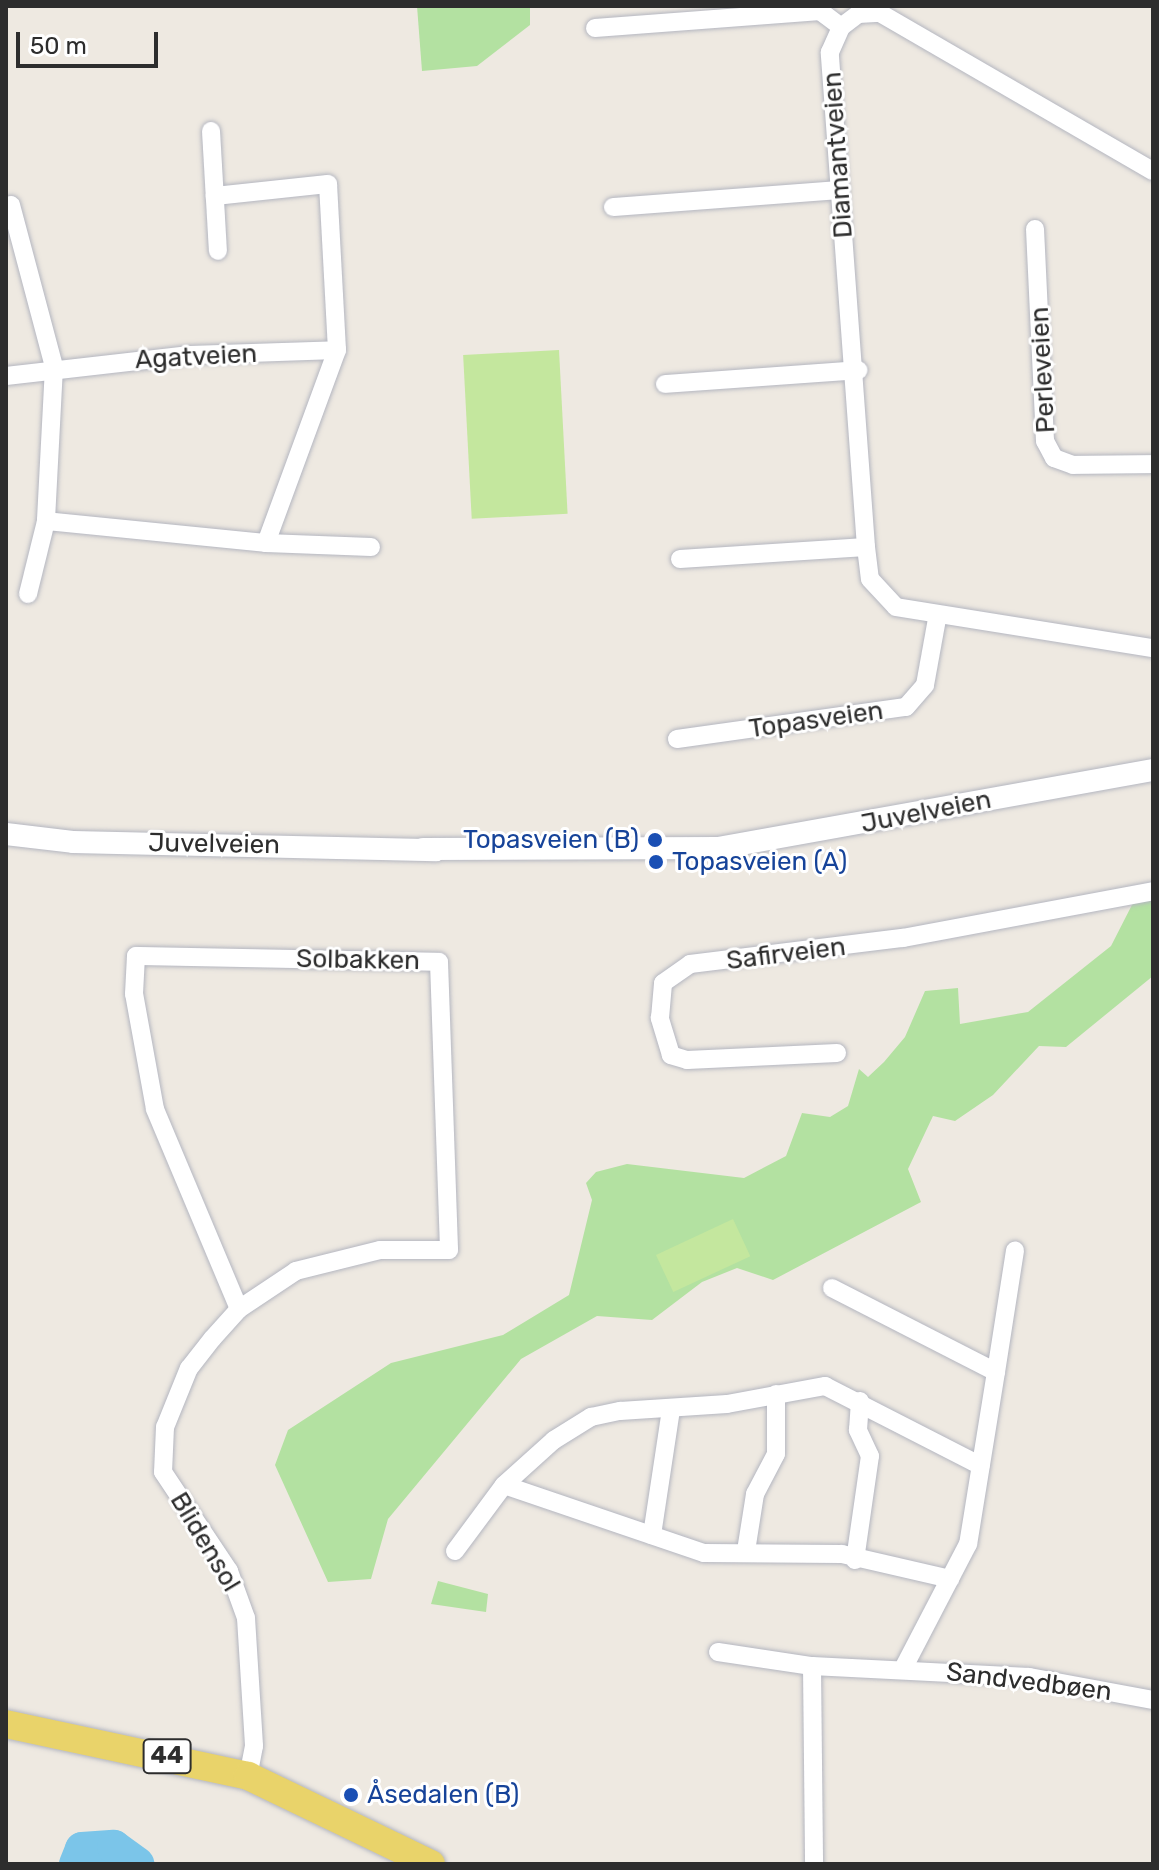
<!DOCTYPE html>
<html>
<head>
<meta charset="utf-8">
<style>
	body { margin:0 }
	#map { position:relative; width:1159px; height:1870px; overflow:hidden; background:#eee9e1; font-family:Rubik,sans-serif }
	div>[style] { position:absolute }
	.green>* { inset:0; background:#b3e1a1 }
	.pitch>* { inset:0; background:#c4e79e; transform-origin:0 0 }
	.river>* { height:34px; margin:-17px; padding:0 17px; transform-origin:17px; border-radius:17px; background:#7bc5e9 }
	.roads { filter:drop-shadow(0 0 2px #b4b6c0) drop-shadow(0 0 2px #b4b6c0) }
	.minor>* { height:18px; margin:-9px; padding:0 9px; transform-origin:9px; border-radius:9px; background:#fff }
	.tertiary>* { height:22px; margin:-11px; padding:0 11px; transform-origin:11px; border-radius:11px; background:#fff }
	.primary>* { height:28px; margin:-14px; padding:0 14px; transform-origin:14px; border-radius:14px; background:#e9d36a }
	.dots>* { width:22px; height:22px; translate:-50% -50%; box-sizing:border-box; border:4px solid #fff; border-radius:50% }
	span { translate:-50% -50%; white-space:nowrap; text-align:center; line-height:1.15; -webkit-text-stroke:6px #fff; paint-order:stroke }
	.shield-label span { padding:2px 6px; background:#fff; border:2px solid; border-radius:6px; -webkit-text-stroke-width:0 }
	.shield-label { font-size:24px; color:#2d2d2d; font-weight:700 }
	.street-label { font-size:26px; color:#2d2d2d }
	.transit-label { font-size:26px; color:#164399 }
	.right { translate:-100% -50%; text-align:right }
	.left { translate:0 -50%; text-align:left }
	.frame { position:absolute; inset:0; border:8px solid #2d2d2d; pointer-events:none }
	.scale { position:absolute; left:16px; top:32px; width:142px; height:36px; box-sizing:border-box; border:4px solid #2d2d2d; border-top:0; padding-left:10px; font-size:24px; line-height:28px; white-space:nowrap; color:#2d2d2d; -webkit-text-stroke:6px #fff; paint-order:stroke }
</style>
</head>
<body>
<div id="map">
	<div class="green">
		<i style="clip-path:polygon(417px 6px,530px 6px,530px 25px,477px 66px,422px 71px)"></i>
		<i style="clip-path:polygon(1153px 895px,1153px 976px,1066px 1047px,1039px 1046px,993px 1095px,955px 1121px,933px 1116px,908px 1169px,921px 1202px,773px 1280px,737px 1268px,702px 1282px,652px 1320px,597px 1316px,521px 1359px,388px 1519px,371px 1579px,328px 1582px,275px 1465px,288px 1430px,391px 1363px,503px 1335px,569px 1295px,592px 1200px,586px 1183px,596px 1172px,627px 1164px,744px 1178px,786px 1156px,802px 1113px,830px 1117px,848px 1106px,859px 1069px,868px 1077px,884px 1062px,905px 1037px,925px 991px,958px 988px,960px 1024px,1028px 1012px,1111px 946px,1135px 899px)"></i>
		<i style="clip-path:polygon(438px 1581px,488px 1594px,486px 1612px,431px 1604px)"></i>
	</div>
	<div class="pitch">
		<i style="left:559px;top:350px;width:164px;height:96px;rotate:87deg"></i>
		<i style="left:733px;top:1219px;width:41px;height:85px;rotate:65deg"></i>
	</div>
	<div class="river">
		<i style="left:76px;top:1864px;width:16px;rotate:-68deg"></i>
		<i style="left:82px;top:1849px;width:32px;rotate:-4deg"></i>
		<i style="left:114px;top:1847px;width:29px;rotate:36deg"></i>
	</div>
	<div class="roads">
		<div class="minor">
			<i style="left:595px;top:28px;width:226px;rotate:-4.3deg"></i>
			<i style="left:820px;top:11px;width:26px;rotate:37deg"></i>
			<i style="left:211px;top:131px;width:120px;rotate:86.7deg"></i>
			<i style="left:11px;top:205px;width:168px;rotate:75.1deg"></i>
			<i style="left:54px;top:367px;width:154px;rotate:93deg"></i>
			<i style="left:46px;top:521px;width:221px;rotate:5.7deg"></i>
			<i style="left:266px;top:543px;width:206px;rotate:-69.8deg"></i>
			<i style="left:337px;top:350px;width:166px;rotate:-93.1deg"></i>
			<i style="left:328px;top:184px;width:114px;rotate:173.9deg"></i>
			<i style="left:613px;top:207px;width:228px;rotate:-4.3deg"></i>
			<i style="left:1035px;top:229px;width:212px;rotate:87.3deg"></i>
			<i style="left:1045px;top:441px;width:19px;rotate:62deg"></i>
			<i style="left:1054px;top:458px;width:20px;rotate:20deg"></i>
			<i style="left:1073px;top:465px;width:80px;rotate:-0.7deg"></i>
			<i style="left:6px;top:376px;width:185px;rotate:-6.5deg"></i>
			<i style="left:190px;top:355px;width:147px;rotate:-1.9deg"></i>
			<i style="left:665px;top:384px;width:194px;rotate:-4.1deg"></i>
			<i style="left:266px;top:543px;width:105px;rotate:2.2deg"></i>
			<i style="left:866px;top:547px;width:496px;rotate:-94.2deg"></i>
			<i style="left:830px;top:52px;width:27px;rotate:-66deg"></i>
			<i style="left:841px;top:27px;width:21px;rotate:-37deg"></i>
			<i style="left:858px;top:14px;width:22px;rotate:-3deg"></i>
			<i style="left:880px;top:13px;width:315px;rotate:30.1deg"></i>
			<i style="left:680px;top:559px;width:186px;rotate:-3.7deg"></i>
			<i style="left:866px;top:547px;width:32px;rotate:83deg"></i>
			<i style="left:870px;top:579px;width:38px;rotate:47deg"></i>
			<i style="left:896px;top:607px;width:260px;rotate:9.1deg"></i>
			<i style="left:28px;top:594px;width:75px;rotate:-76.1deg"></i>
			<i style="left:677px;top:739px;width:231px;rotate:-8deg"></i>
			<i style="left:906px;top:707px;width:29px;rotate:-49deg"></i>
			<i style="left:925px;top:685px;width:67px;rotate:-79.7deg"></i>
			<i style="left:837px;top:1053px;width:150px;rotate:177.3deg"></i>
			<i style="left:687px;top:1060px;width:17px;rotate:-163deg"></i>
			<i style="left:671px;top:1055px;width:39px;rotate:-107deg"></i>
			<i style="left:660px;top:1018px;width:35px;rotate:-85deg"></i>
			<i style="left:663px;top:983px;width:33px;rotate:-35deg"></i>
			<i style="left:690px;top:964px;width:215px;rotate:-7deg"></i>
			<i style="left:903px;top:938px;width:254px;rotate:-10.6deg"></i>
			<i style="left:832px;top:1288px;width:184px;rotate:27.1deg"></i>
			<i style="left:996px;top:1372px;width:174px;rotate:99.2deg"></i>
			<i style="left:968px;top:1544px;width:139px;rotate:117.5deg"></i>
			<i style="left:239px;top:1309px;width:217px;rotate:-112.8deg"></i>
			<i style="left:155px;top:1109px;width:117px;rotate:-100.3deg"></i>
			<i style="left:134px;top:994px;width:38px;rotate:-87deg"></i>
			<i style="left:136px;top:956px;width:303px;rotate:1.1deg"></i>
			<i style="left:439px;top:962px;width:288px;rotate:88deg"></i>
			<i style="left:449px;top:1250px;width:69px;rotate:180deg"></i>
			<i style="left:380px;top:1250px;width:87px;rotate:166deg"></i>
			<i style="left:296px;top:1271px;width:69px;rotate:146.3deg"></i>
			<i style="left:239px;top:1309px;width:40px;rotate:132deg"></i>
			<i style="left:212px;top:1339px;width:37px;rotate:128deg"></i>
			<i style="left:189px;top:1368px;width:64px;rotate:112.1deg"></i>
			<i style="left:165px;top:1427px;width:45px;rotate:92.5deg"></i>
			<i style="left:163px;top:1472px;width:119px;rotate:56.3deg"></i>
			<i style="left:229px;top:1571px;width:50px;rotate:70.1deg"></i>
			<i style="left:246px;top:1618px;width:128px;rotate:86.4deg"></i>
			<i style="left:254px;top:1746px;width:31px;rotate:101deg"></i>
			<i style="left:996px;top:1372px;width:123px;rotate:-81.1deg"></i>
			<i style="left:504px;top:1485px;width:211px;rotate:18.8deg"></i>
			<i style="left:704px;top:1553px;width:138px;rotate:0.4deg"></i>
			<i style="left:842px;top:1554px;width:111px;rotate:13deg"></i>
			<i style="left:652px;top:1535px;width:127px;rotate:-81.4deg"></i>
			<i style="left:455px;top:1551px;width:82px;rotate:-53.4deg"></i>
			<i style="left:504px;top:1485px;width:67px;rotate:-42deg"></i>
			<i style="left:554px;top:1440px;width:44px;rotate:-31.9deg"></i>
			<i style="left:591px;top:1417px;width:30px;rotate:-12deg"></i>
			<i style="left:620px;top:1411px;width:107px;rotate:-3.7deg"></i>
			<i style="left:727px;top:1404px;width:100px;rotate:-10.4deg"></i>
			<i style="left:825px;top:1386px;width:175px;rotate:27.1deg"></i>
			<i style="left:746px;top:1551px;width:58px;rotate:-81deg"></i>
			<i style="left:755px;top:1494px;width:45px;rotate:-62.3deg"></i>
			<i style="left:776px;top:1454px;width:60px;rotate:-90deg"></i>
			<i style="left:855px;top:1560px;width:105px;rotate:-81.8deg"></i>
			<i style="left:870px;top:1456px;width:29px;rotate:-115deg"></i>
			<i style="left:858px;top:1430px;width:29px;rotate:-86deg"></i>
			<i style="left:718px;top:1652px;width:95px;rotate:8.5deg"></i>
			<i style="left:812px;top:1666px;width:217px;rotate:2.9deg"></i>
			<i style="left:1029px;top:1677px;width:126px;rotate:10.5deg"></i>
			<i style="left:812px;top:1666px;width:198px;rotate:89.4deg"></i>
		</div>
		<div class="tertiary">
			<i style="left:6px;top:834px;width:67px;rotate:6.8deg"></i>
			<i style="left:73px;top:842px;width:363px;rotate:1.3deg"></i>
			<i style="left:423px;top:849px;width:296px;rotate:-0.2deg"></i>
			<i style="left:719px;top:848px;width:441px;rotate:-10.2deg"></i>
		</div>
		<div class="primary">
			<i style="left:6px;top:1724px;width:248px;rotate:12.1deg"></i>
			<i style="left:248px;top:1776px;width:203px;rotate:25.7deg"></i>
		</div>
	</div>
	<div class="dots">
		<i style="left:655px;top:840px;background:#1a4fb4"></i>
		<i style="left:656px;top:862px;background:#1a4fb4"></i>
		<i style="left:351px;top:1795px;background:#1a4fb4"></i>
	</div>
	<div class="shield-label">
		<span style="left:167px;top:1756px">44</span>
	</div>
	<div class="street-label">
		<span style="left:838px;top:155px;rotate:-94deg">Diamantveien</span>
		<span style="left:196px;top:357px;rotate:-3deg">Agatveien</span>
		<span style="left:1043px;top:370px;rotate:-93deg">Perleveien</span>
		<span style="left:816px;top:720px;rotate:-8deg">Topasveien</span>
		<span style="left:926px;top:812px;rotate:-11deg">Juvelveien</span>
		<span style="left:214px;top:844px;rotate:1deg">Juvelveien</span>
		<span style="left:786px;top:954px;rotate:-7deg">Safirveien</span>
		<span style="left:358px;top:960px;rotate:1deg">Solbakken</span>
		<span style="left:205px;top:1542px;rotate:59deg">Blidensol</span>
		<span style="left:1029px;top:1682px;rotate:7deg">Sandvedbøen</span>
	</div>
	<div class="transit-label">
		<span class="right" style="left:639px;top:840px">Topasveien (B)</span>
		<span class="left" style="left:672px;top:862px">Topasveien (A)</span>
		<span class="left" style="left:367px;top:1795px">Åsedalen (B)</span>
	</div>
	<div class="frame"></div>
	<div class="scale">50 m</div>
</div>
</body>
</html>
